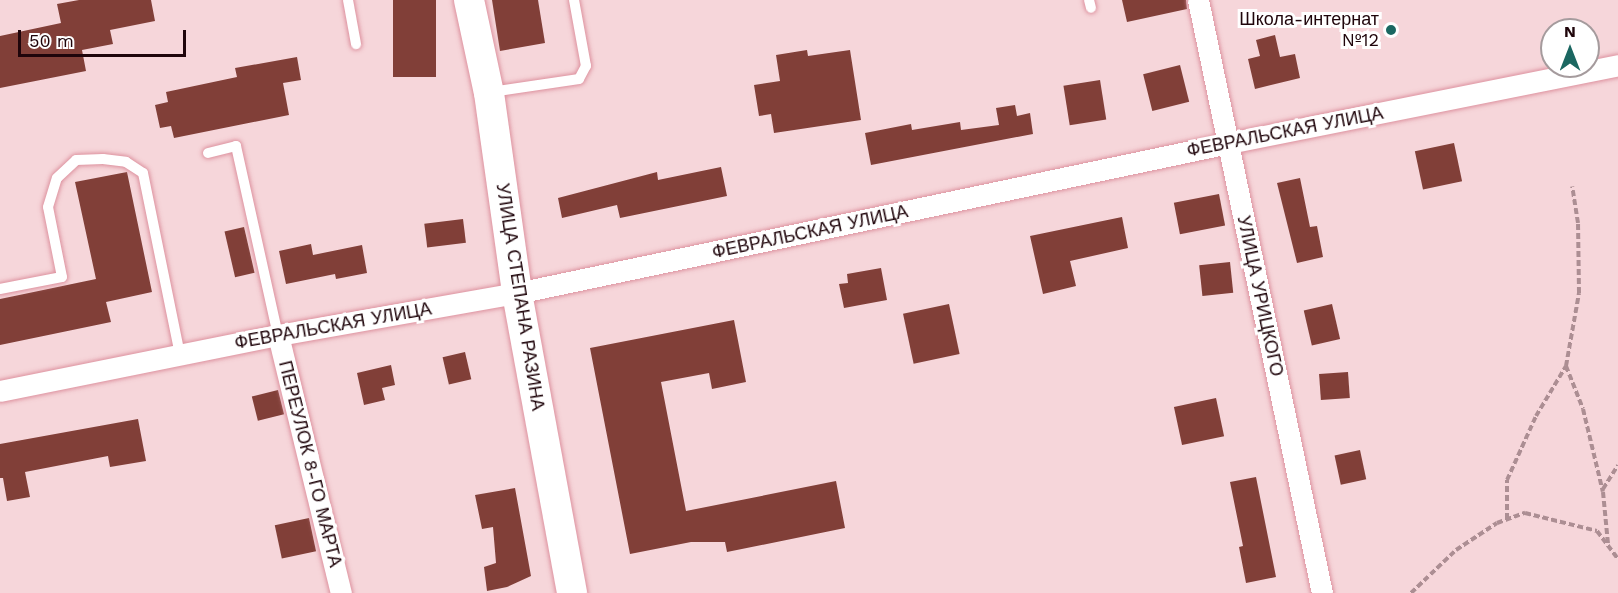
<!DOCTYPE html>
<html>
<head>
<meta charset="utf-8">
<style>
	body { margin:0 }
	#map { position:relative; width:1618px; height:593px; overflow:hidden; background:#f6d6da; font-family:"Work Sans",sans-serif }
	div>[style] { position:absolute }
	.building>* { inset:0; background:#813f38; transform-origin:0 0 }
	.path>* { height:4px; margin-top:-2px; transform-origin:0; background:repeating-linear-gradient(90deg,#ac8e93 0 6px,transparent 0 9px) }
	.roads { filter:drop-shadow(0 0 2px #dd929f) drop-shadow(0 0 2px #dd929f) }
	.service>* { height:10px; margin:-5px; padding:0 5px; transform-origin:5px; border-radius:5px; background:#fff }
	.minor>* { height:21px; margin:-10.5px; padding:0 10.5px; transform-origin:10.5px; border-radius:10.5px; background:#fff }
	.secondary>* { height:30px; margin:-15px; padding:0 15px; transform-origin:15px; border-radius:15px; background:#fff }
	.dots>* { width:16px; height:16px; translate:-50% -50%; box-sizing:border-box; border:3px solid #fff; border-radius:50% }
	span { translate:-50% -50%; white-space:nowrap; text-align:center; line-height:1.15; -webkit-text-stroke:6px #fff; paint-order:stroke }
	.poi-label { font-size:18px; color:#1f050b }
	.right { translate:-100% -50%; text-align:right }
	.street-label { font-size:18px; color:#1f050b }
	.north { position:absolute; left:1540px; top:18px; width:60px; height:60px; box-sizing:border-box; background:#fff; border:2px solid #a59b9d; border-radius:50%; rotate:0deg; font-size:16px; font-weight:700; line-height:24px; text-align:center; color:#1f050b }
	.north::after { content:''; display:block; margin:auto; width:21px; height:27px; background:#1b6761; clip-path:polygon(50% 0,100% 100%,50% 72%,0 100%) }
	.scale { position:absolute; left:18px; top:30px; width:168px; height:27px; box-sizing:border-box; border:3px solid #1f050b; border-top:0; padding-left:8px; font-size:18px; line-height:21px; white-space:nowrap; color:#1f050b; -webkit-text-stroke:4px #fff; paint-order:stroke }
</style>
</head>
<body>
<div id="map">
	<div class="building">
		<i style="clip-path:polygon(79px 0,151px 0,155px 21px,110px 30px,113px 44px,82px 50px,86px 71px,0 88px,0 36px,61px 23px,57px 4px)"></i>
		<i style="left:393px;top:0;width:43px;height:77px"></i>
		<i style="clip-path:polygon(492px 0,538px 0,545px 43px,500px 51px)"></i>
		<i style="clip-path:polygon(1122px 0,1186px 0,1187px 9px,1127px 22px)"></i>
		<i style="clip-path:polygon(1275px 35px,1280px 57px,1295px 54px,1300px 78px,1255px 89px,1248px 59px,1260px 56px,1256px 40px)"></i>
		<i style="clip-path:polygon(807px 50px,808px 56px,850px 50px,861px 120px,774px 133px,771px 114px,759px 116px,754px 85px,780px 81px,776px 55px)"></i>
		<i style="clip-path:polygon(297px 57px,301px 80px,283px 83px,289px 115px,174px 138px,171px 126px,160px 128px,155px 105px,168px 102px,166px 92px,237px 77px,235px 68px)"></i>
		<i style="left:1180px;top:65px;width:38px;height:38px;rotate:76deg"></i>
		<i style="left:1100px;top:80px;width:40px;height:37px;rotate:81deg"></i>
		<i style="clip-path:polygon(1015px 105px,1017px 116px,1030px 113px,1033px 134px,871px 165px,865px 133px,911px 124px,912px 130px,960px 122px,961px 130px,999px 125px,996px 108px)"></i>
		<i style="left:1454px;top:143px;width:39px;height:40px;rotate:78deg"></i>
		<i style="clip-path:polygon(721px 167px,727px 196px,620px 218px,617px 205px,562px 218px,558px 198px,657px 172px,658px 180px)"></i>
		<i style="clip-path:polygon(127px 172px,152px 292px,106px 302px,111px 322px,0 345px,0 299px,96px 279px,75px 182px)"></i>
		<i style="clip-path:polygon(1300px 178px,1310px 227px,1317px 226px,1323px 257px,1297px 263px,1277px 183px)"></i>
		<i style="left:1219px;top:194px;width:32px;height:46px;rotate:79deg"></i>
		<i style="clip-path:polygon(1122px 217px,1128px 248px,1070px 261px,1076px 286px,1043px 294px,1030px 236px)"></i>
		<i style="left:463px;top:219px;width:24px;height:39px;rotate:83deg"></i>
		<i style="left:244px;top:227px;width:47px;height:20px;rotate:77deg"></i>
		<i style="clip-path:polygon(311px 244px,313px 255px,362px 245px,367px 273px,336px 279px,335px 274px,286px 284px,279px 251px)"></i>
		<i style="left:1230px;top:262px;width:31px;height:31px;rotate:84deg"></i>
		<i style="clip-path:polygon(881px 268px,887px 300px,844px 308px,839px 284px,848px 283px,847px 274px)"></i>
		<i style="left:949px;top:304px;width:51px;height:47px;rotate:78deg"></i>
		<i style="left:1332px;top:304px;width:36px;height:29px;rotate:77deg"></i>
		<i style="clip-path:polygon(734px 320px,746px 382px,712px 389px,709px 373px,661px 382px,686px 511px,836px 481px,845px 528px,727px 552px,725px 542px,691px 542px,630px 554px,590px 348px)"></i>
		<i style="left:465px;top:352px;width:28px;height:23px;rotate:77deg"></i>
		<i style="clip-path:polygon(391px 365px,395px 385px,382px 388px,385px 400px,364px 405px,357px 373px)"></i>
		<i style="left:1348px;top:372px;width:26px;height:29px;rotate:86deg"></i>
		<i style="left:278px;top:390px;width:25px;height:27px;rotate:76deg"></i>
		<i style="left:1216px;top:398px;width:39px;height:43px;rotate:78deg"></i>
		<i style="clip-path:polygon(138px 419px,146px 461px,110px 467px,108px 456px,25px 472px,30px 497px,7px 501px,3px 478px,0 478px,0 444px)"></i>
		<i style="left:1360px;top:450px;width:30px;height:26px;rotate:78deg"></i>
		<i style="clip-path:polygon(1256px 477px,1276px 577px,1246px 583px,1239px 547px,1243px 546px,1230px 482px)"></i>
		<i style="clip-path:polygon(515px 488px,531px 576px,507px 587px,487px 591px,484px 567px,496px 563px,493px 527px,482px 529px,475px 495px)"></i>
		<i style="left:309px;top:518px;width:34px;height:35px;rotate:78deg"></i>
	</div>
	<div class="path">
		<i style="left:1566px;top:366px;width:46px;rotate:68.4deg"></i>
		<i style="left:1583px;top:409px;width:85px;rotate:76.5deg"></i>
		<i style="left:1603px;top:492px;width:52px;rotate:84.5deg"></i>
		<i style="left:1603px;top:489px;width:28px;rotate:-58deg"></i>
		<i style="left:1507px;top:519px;width:39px;rotate:-90deg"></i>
		<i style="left:1507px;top:480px;width:70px;rotate:-65.6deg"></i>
		<i style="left:1536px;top:416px;width:58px;rotate:-59deg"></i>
		<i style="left:1566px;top:366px;width:74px;rotate:-79.9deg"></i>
		<i style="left:1579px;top:293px;width:70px;rotate:-90.8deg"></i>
		<i style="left:1578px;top:223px;width:37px;rotate:-99deg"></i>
		<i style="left:1411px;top:593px;width:62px;rotate:-43.7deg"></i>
		<i style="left:1456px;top:550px;width:49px;rotate:-33.4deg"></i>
		<i style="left:1497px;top:523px;width:30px;rotate:-20deg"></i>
		<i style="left:1525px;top:513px;width:74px;rotate:14deg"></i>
		<i style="left:1597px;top:531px;width:35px;rotate:53deg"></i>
	</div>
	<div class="roads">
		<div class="service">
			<i style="left:348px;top:0;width:45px;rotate:79.7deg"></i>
			<i style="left:1089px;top:0;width:8px;rotate:76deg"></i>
			<i style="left:491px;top:92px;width:89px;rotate:-8.4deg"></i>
			<i style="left:579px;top:79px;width:15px;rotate:-62deg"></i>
			<i style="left:586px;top:66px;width:67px;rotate:-100.3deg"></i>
			<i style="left:208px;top:153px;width:29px;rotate:-14deg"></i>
			<i style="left:236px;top:146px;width:194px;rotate:77.5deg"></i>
			<i style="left:0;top:289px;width:63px;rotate:-11deg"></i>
			<i style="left:62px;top:277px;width:71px;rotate:-101.3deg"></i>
			<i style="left:48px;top:207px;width:30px;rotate:-73deg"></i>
			<i style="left:57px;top:178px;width:26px;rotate:-43deg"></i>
			<i style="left:76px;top:160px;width:27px;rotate:-2deg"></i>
			<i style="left:103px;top:159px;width:23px;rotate:7deg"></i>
			<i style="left:126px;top:162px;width:20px;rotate:33deg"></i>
			<i style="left:143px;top:173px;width:186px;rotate:78.5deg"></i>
		</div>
		<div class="minor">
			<i style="left:1198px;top:0;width:606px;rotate:78.19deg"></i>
			<i style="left:278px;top:335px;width:266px;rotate:76.3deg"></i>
			<i style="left:0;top:391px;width:284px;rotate:-11.4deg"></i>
			<i style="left:278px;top:335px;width:243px;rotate:-10deg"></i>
			<i style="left:517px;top:293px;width:728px;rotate:-11.9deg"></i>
			<i style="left:1229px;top:143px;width:397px;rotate:-11.3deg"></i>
		</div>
		<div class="secondary">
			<i style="left:469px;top:0;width:95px;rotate:77.9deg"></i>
			<i style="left:489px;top:93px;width:202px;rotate:82deg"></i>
			<i style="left:517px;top:293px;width:305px;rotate:79.6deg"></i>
		</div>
	</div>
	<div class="dots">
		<i style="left:1391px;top:30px;background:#1b6761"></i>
	</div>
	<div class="poi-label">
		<span class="right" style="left:1379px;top:30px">Школа-интернат<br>№12</span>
	</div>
	<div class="street-label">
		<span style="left:1285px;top:132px;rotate:-11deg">ФЕВРАЛЬСКАЯ УЛИЦА</span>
		<span style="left:810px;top:232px;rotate:-12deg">ФЕВРАЛЬСКАЯ УЛИЦА</span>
		<span style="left:1260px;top:296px;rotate:78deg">УЛИЦА УРИЦКОГО</span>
		<span style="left:520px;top:297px;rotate:81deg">УЛИЦА СТЕПАНА РАЗИНА</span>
		<span style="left:333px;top:326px;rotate:-10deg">ФЕВРАЛЬСКАЯ УЛИЦА</span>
		<span style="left:310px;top:464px;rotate:76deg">ПЕРЕУЛОК 8-ГО МАРТА</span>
	</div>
	<div class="north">N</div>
	<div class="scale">50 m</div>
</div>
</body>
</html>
